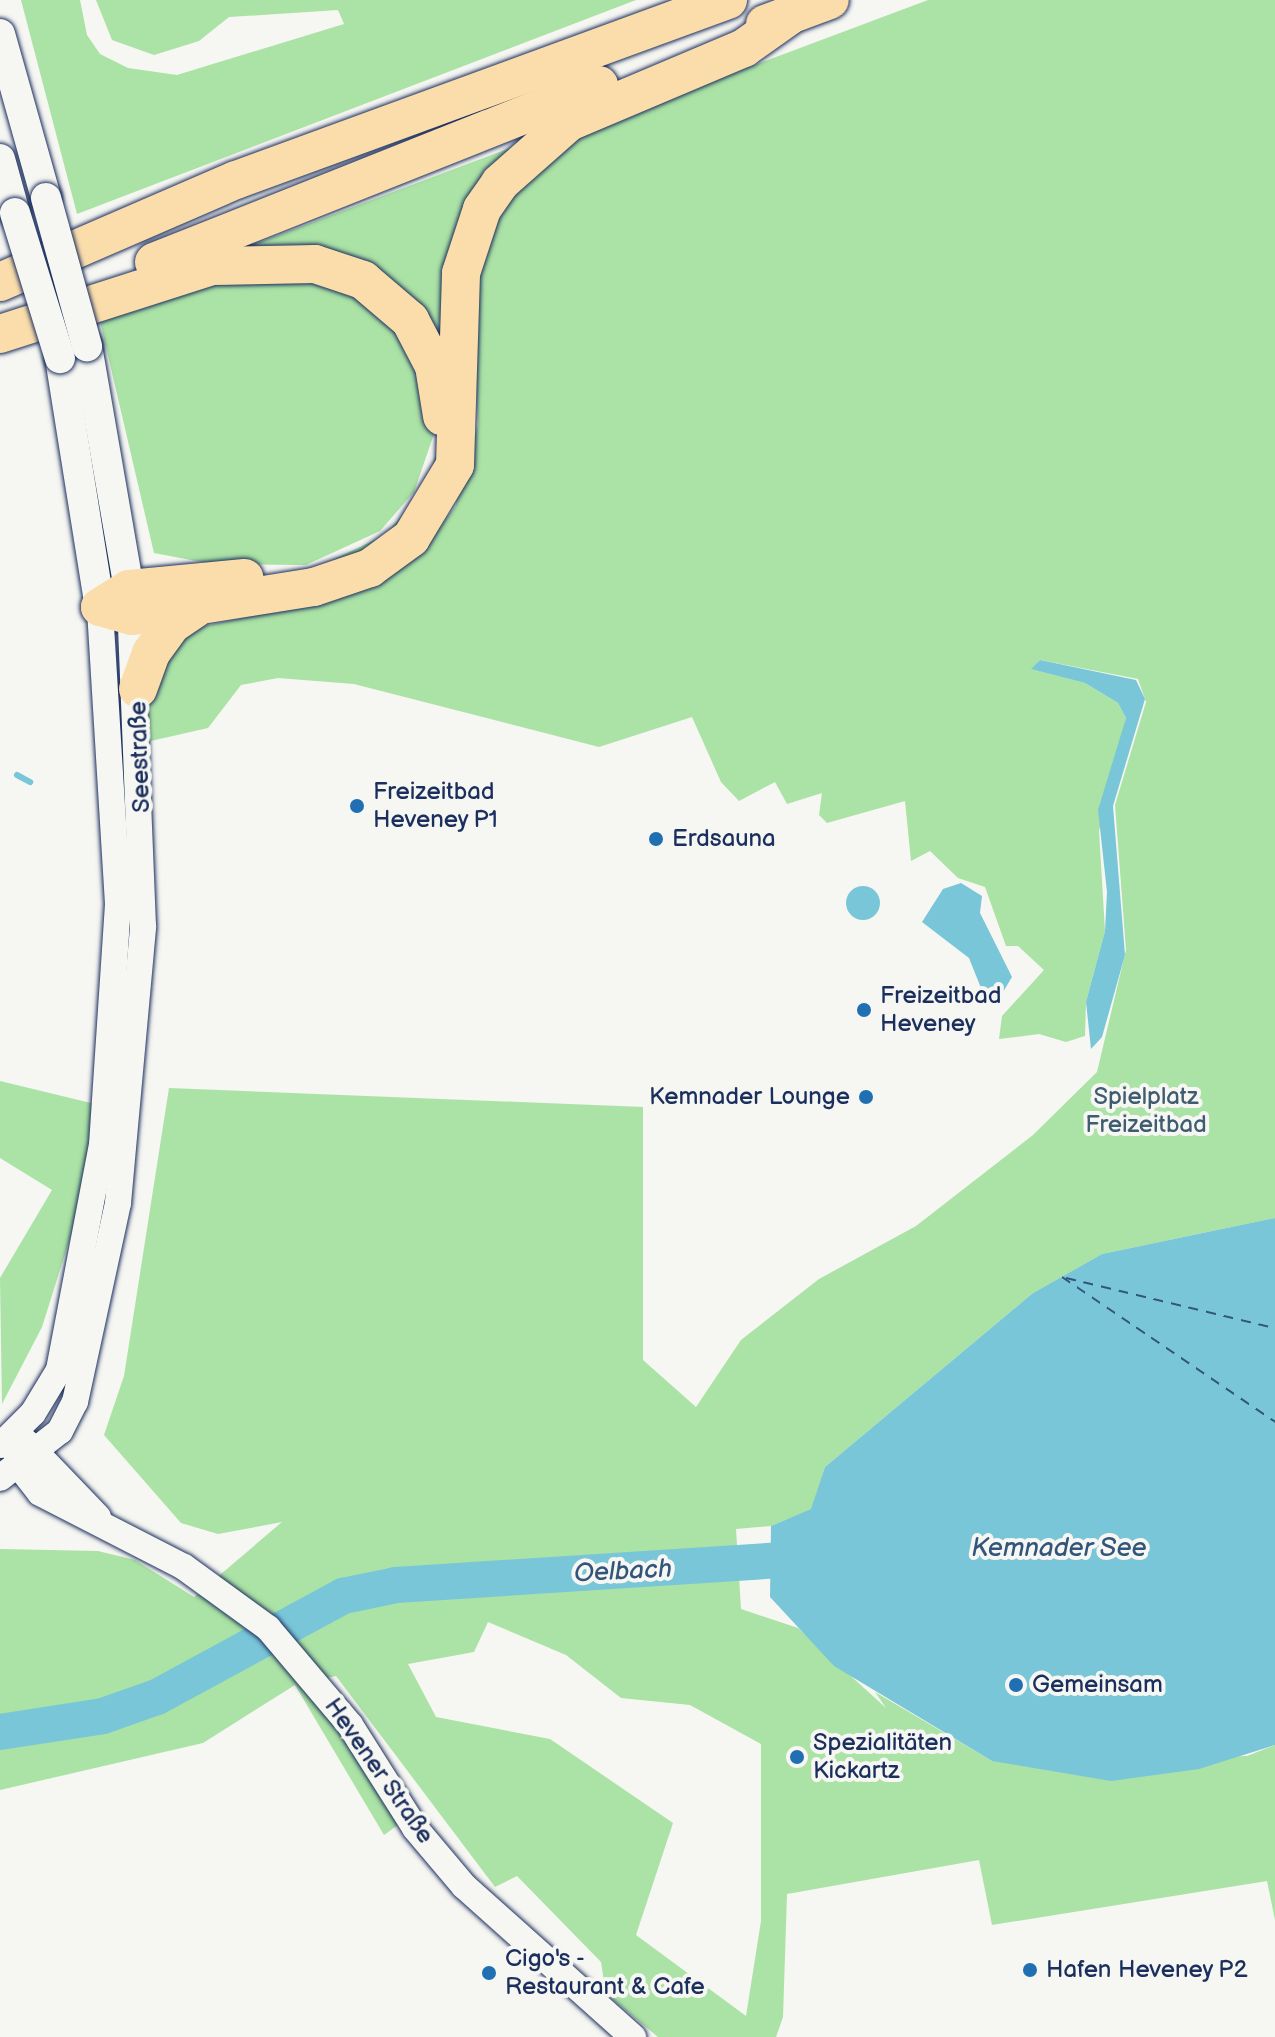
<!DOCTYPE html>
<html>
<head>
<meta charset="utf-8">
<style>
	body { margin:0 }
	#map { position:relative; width:1275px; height:2037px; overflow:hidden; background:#f6f6f2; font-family:"Balsamiq Sans",sans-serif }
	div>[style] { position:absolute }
	.green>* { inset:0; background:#abe2a5 }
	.water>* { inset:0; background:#79c6d8 }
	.round { border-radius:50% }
	.stream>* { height:6px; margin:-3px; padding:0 3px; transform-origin:3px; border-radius:3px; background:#79c6d8 }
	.river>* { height:36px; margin:-18px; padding:0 18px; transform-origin:18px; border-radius:18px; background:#79c6d8 }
	.ferry>* { height:2px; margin-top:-1px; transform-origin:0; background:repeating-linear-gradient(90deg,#32557c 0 10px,transparent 0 18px) }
	.roads { filter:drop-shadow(0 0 2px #1b2f5e) drop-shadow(0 0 2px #1b2f5e) }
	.tertiary>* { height:26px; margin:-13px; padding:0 13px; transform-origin:13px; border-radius:13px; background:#f6f6f2 }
	.secondary>* { height:30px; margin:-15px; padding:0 15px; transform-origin:15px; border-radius:15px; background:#f6f6f2 }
	.motorway>* { height:38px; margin:-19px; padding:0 19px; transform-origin:19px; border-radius:19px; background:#fbddab }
	.bridges { filter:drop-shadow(0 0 2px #1b2f5e) drop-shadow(0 0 2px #1b2f5e) }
	.secondary-bridge>* { height:30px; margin:-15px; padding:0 15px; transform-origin:15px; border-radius:15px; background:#f6f6f2 }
	.dots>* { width:22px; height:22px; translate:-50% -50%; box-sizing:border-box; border:4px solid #f6f6f2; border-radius:50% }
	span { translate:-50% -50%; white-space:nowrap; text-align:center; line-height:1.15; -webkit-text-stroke:8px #f6f6f2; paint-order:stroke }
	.street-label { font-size:24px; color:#1b2f5e }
	.poi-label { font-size:24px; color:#1b2f5e }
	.left { translate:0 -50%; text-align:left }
	.right { translate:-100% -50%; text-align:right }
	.park-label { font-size:24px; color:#3f5c70 }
	.water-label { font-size:26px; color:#32557c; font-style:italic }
</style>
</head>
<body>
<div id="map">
	<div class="green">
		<i style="clip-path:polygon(21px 0,80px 0,87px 35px,100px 54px,128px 68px,177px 75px,344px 24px,338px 10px,229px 17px,199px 41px,154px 55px,112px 40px,96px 0,636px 0,77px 214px)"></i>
		<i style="clip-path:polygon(evenodd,928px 0,1275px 0,1275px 1218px,1102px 1254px,1033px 1293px,825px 1467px,812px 1509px,771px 1526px,736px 1529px,741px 1609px,798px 1628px,886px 1708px,875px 1692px,992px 1761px,1247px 1756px,1275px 1745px,1275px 1920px,1267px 1881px,992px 1925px,979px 1860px,787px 1894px,783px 2017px,776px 2037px,658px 2037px,606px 1994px,601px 1962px,517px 1876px,495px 1887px,336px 1676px,308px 1682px,402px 1822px,384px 1835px,295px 1685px,203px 1743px,0 1790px,0 1549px,98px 1551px,135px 1560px,194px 1597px,282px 1522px,218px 1534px,181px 1523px,104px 1435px,124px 1376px,169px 1088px,643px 1107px,643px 1360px,696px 1407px,741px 1340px,819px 1279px,916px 1226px,1033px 1135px,1097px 1072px,1126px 950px,1115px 805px,1146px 702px,1138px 679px,1040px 660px,1032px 669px,1085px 683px,1118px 703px,1126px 718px,1099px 831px,1105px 931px,1086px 1002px,1085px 1036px,1066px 1042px,1039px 1034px,999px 1039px,1002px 1016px,1044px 970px,1018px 946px,1006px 946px,985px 887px,958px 878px,930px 851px,911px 861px,905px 801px,827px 823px,819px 815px,822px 793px,787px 804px,775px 782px,739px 801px,721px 782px,692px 717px,599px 747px,354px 684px,278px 678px,241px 685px,208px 728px,146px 742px,142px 688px,186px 630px,353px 593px,435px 533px,455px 507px,478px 425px,472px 303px,491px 230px,509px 198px,574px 133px,928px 0,488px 1622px,566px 1655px,621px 1698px,690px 1705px,761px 1744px,761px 1921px,746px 2016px,636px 1935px,673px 1823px,550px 1739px,436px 1717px,408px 1664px,474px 1652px,488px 1622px)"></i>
		<i style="clip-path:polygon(539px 137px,480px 208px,458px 272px,458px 438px,439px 495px,409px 535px,369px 565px,231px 600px,229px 580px,309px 571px,385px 535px,424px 491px,443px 432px,435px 365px,390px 296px,315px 262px,249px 261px,247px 247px)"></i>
		<i style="clip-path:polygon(312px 269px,396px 310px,436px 428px,414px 492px,380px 531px,306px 565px,212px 564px,154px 553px,96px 304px)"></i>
		<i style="clip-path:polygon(0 1081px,95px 1104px,78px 1213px,42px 1327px,2px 1404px,0 1278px,52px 1190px,0 1158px)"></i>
	</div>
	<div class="water">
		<i style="clip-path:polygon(1040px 660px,1136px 680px,1145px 699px,1113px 806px,1125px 955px,1102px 1037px,1091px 1049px,1086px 1002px,1105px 931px,1107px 892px,1098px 810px,1126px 718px,1118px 703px,1085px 683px,1031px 669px)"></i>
		<i style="clip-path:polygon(961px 883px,982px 896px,980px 913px,1012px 977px,1003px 992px,983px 993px,969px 958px,922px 922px,943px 889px)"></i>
		<i class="round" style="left:846px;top:886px;width:34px;height:34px"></i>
		<i style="clip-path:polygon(1275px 1218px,1275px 1745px,1199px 1769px,1111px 1781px,992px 1761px,834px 1666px,770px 1597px,771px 1526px,811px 1509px,825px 1467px,1033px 1293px,1102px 1254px)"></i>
	</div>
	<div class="stream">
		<i style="left:17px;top:775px;width:15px;rotate:28deg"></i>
	</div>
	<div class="river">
		<i style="left:0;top:1732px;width:104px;rotate:-8.8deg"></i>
		<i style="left:103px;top:1716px;width:57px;rotate:-19.4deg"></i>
		<i style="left:157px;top:1697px;width:212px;rotate:-28.5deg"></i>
		<i style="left:343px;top:1596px;width:54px;rotate:-11.7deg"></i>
		<i style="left:396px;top:1585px;width:423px;rotate:-3.7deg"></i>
	</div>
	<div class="ferry">
		<i style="left:1062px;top:1277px;width:258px;rotate:34.2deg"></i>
		<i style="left:1066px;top:1278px;width:215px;rotate:13.5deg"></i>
	</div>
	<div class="roads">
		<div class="tertiary">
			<i style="left:12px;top:1435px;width:32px;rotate:77deg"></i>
			<i style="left:19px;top:1466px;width:34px;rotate:52deg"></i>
			<i style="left:40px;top:1493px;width:162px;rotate:27.2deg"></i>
			<i style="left:184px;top:1567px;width:104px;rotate:36deg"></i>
			<i style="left:268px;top:1628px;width:127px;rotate:49.8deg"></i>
			<i style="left:350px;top:1725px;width:122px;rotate:57.7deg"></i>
			<i style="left:415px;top:1828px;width:76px;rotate:49.8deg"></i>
			<i style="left:464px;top:1886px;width:227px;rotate:41.8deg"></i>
			<i style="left:26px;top:1442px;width:104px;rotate:46.2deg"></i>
			<i style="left:1px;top:1445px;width:45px;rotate:-45deg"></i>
			<i style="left:33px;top:1413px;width:50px;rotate:-58.8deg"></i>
			<i style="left:59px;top:1370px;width:229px;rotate:-79.2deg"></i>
			<i style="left:102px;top:1145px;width:242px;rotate:-86.2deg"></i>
			<i style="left:118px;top:904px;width:298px;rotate:-93.5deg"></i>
			<i style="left:0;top:1478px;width:76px;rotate:-38.1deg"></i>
			<i style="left:60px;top:1431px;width:33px;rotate:-63deg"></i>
			<i style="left:75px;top:1402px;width:204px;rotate:-77.8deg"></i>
			<i style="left:118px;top:1203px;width:278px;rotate:-84.8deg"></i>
			<i style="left:143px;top:926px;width:325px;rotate:-92.3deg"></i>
		</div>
		<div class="secondary">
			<i style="left:0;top:34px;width:170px;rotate:74.3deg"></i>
			<i style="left:0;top:159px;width:56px;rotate:74.5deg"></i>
			<i style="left:87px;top:346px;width:247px;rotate:80.2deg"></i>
			<i style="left:60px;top:358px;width:252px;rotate:80.9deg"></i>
		</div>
		<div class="motorway">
			<i style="left:765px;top:24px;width:69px;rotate:-20.3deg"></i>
			<i style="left:154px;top:262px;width:479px;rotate:-21.7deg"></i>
			<i style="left:0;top:282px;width:257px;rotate:-23.4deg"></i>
			<i style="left:236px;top:180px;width:524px;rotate:-20.1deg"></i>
			<i style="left:0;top:334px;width:223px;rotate:-17.8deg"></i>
			<i style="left:212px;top:266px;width:103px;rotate:-1.1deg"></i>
			<i style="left:315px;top:264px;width:51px;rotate:18.4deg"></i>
			<i style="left:363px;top:280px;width:62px;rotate:40.4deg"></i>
			<i style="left:410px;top:320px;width:52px;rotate:62.4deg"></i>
			<i style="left:434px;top:366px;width:51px;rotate:80.9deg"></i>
			<i style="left:100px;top:607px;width:33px;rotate:16deg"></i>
			<i style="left:132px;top:616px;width:184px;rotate:-9.1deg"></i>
			<i style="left:314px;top:587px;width:59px;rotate:-18.7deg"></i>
			<i style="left:370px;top:568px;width:51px;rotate:-36.2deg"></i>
			<i style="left:411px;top:538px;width:85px;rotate:-58.9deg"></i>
			<i style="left:455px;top:465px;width:192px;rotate:-88.2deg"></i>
			<i style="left:461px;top:273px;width:67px;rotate:-71.8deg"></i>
			<i style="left:482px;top:209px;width:32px;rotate:-55deg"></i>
			<i style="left:500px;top:183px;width:92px;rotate:-41.5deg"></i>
			<i style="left:569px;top:122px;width:190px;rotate:-22.9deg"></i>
			<i style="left:744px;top:48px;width:55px;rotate:-35.4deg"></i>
			<i style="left:100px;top:607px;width:34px;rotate:-32deg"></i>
			<i style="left:129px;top:589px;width:116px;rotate:-5.5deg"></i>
			<i style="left:138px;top:689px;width:38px;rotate:-70deg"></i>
			<i style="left:151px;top:653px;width:34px;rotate:-54deg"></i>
			<i style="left:171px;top:625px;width:29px;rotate:-34deg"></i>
		</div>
	</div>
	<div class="bridges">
		<div class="secondary-bridge">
			<i style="left:46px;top:198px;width:154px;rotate:74.5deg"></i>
			<i style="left:15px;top:213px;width:152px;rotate:72.8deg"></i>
		</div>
	</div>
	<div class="dots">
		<i style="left:357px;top:806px;background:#1f6fb2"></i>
		<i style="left:656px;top:839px;background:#1f6fb2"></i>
		<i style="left:864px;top:1010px;background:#1f6fb2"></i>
		<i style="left:866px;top:1097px;background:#1f6fb2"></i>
		<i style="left:1016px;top:1685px;background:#1f6fb2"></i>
		<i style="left:797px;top:1757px;background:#1f6fb2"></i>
		<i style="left:1030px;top:1970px;background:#1f6fb2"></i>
		<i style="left:489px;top:1973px;background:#1f6fb2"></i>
	</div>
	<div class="street-label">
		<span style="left:140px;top:757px;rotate:-92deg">Seestraße</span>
		<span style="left:379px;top:1771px;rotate:55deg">Hevener Straße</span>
	</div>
	<div class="poi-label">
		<span class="left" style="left:373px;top:806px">Freizeitbad<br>Heveney P1</span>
		<span class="left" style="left:672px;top:839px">Erdsauna</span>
		<span class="left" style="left:880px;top:1010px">Freizeitbad<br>Heveney</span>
		<span class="right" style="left:850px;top:1097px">Kemnader Lounge</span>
		<span class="left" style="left:1032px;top:1685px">Gemeinsam</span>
		<span class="left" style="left:813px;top:1757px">Spezialitäten<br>Kickartz</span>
		<span class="left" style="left:505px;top:1973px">Cigo's -<br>Restaurant &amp; Cafe</span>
		<span class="left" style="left:1046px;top:1970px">Hafen Heveney P2</span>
	</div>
	<div class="park-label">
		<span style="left:1146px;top:1111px">Spielplatz<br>Freizeitbad</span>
	</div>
	<div class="water-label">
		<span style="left:1059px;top:1549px">Kemnader See</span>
		<span style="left:623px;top:1572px;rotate:-3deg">Oelbach</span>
	</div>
</div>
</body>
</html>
